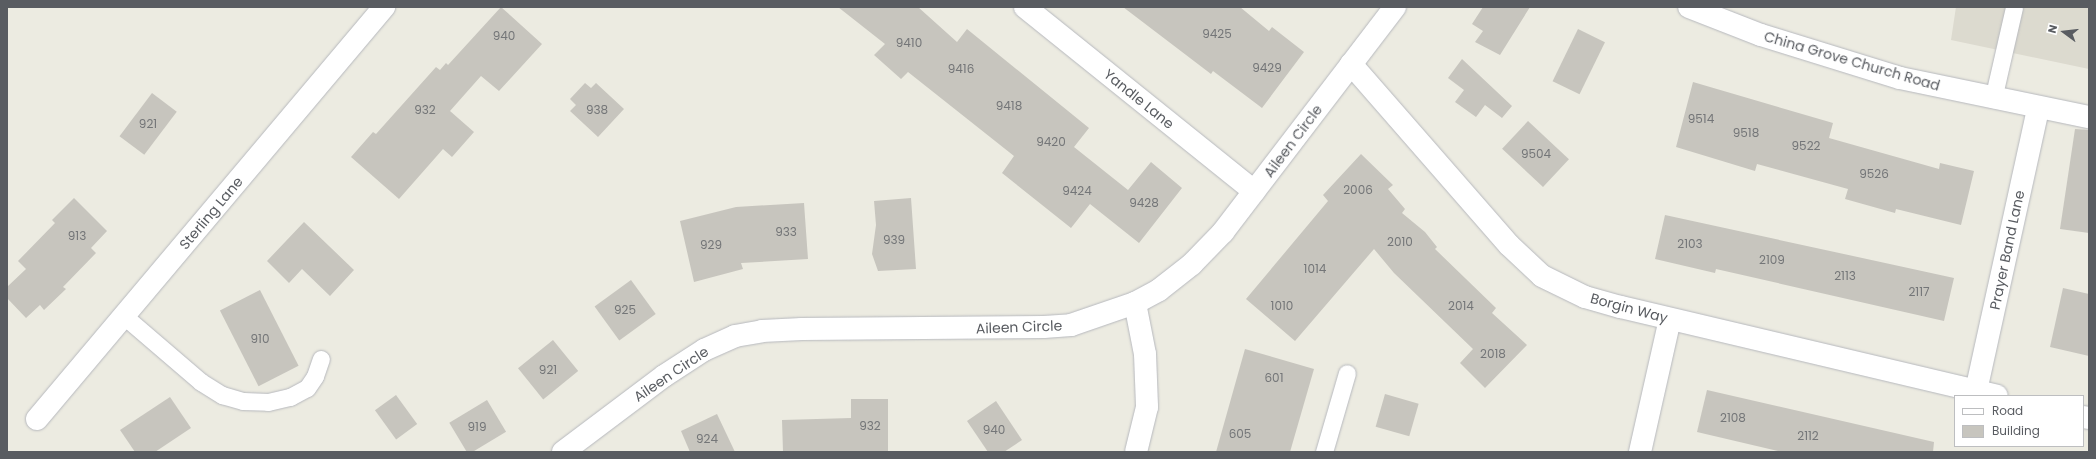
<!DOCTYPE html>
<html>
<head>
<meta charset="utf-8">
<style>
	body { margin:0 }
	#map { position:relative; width:2096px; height:459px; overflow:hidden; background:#ecebe1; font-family:Poppins,sans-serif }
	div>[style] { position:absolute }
	.education>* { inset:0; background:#dcdacf }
	.building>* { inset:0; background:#c7c5be; transform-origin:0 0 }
	.roads { filter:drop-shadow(0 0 1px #b6b8bd) drop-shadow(0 0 1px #b6b8bd) }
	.service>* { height:17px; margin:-8.5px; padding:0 8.5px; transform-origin:8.5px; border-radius:8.5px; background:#fff }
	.minor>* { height:22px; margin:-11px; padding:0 11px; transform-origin:11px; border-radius:11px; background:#fff }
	span { translate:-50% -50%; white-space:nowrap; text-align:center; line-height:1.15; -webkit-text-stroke:3px #fff; paint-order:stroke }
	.number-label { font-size:12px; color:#747678 }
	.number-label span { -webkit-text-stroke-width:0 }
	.street-label { font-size:14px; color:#595c61 }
	.frame { position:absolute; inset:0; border:8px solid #595c61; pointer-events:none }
	.legend { position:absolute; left:1954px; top:395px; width:130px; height:52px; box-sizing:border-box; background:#fff; border:1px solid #bdbec0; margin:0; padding:5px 7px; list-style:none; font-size:12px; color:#595c61 }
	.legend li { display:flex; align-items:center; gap:8px; height:20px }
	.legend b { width:20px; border:1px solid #bdbec0 }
	.north { position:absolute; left:2044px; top:12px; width:40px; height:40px; -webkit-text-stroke:3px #fff; paint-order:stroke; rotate:285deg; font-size:11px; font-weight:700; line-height:16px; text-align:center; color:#595c61 }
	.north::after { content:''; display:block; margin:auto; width:14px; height:18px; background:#595c61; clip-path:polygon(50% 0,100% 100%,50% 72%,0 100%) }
</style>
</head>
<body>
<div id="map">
	<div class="education">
		<i style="clip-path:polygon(1956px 7px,2089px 7px,2089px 69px,1951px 40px)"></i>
	</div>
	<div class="building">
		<i style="clip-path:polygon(501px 7px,542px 44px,499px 91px,481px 76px,450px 111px,474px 132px,452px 157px,443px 149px,399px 199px,351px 157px,373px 132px,376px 134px,436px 67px,440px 70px,446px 63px,448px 65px)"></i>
		<i style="clip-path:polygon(838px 7px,918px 7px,957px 42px,967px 29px,1089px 128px,1074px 147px,1128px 190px,1151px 162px,1182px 188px,1139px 243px,1090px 204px,1071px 228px,1002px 173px,1014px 156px,908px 72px,901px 79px,874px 55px,885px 44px)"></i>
		<i style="clip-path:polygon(1123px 7px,1240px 7px,1269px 31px,1272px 27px,1304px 52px,1262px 108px,1213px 71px,1211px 74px)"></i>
		<i style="clip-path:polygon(1483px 7px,1530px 7px,1500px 55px,1475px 42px,1483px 31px,1472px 24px)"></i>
		<i style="left:1578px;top:29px;width:30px;height:58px;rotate:26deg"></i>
		<i style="clip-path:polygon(1462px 59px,1512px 106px,1502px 118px,1485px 105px,1476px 117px,1455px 102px,1464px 90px,1448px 78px)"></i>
		<i style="clip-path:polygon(1693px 82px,1833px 123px,1829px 138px,1939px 169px,1940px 163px,1974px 171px,1961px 225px,1896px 209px,1895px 213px,1845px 199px,1848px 189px,1757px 164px,1755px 171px,1676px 147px)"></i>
		<i style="clip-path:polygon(585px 83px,591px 88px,596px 83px,624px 109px,598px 137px,570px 111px,576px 105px,570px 99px)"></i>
		<i style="left:152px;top:93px;width:31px;height:54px;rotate:37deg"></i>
		<i style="left:1528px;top:121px;width:56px;height:38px;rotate:43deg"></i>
		<i style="clip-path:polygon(2075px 129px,2089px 130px,2089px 233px,2060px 229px)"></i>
		<i style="clip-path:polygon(1361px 154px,1393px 185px,1388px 189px,1405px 209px,1402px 213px,1425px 232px,1437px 247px,1435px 249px,1496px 308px,1492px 313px,1527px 345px,1485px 388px,1460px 363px,1473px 349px,1394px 273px,1374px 249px,1295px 341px,1246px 299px,1328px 201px,1323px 195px)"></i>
		<i style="clip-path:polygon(74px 198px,107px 231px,91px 248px,96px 253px,63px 287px,66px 289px,44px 310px,40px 305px,26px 318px,7px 298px,7px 287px,26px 269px,18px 261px,55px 223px,52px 220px)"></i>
		<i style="clip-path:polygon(911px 198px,916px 269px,878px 271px,872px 254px,876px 225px,874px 201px)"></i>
		<i style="clip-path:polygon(804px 203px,808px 259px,741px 263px,743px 269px,694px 282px,680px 221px,736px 207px)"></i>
		<i style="clip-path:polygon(1665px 215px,1954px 278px,1944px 321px,1716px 269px,1715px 273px,1655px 259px)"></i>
		<i style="clip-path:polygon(304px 222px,354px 270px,330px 296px,302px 269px,289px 283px,267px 261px)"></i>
		<i style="left:631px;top:280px;width:42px;height:45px;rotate:54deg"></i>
		<i style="clip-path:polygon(2063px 288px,2089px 294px,2089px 356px,2050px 347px)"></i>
		<i style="left:260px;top:290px;width:85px;height:45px;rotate:63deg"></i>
		<i style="left:553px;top:340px;width:40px;height:45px;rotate:51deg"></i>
		<i style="clip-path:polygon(1245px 349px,1314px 369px,1290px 452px,1216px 452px)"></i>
		<i style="clip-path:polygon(1707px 390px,1934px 442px,1933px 452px,1782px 452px,1697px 432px)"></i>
		<i style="left:1385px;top:394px;width:35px;height:34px;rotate:16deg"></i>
		<i style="left:396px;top:395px;width:36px;height:26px;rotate:54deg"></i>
		<i style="clip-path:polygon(170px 397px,191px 428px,155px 452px,135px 452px,120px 430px)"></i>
		<i style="clip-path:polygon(851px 399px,888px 399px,888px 452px,783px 452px,782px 420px,851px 418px)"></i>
		<i style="left:487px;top:400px;width:37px;height:44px;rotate:59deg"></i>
		<i style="clip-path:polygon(996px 401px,1022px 440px,1004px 452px,988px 452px,967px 421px)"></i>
		<i style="clip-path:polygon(717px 414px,735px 452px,690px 452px,681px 431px)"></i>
	</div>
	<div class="roads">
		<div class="service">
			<i style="left:1993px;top:99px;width:94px;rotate:-77.1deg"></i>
			<i style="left:124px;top:316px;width:101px;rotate:40.6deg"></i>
			<i style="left:201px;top:382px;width:25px;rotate:32deg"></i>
			<i style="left:222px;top:395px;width:22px;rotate:16deg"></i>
			<i style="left:243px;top:401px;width:25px;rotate:2deg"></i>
			<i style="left:268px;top:402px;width:23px;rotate:-13deg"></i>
			<i style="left:290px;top:397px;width:19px;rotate:-28deg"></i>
			<i style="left:307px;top:388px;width:14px;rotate:-56deg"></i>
			<i style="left:315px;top:376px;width:18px;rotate:-71deg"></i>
			<i style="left:1324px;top:452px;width:82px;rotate:-73.8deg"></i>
		</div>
		<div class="minor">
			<i style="left:1025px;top:7px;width:294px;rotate:38.8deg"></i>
			<i style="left:1689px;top:7px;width:77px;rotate:21.3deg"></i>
			<i style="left:1761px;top:35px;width:145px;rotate:17.2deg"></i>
			<i style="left:1900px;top:78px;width:193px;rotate:11.7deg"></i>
			<i style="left:1351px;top:64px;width:240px;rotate:48.9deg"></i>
			<i style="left:1509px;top:245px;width:45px;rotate:43.2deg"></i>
			<i style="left:1542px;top:276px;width:48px;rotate:26deg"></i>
			<i style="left:1585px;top:297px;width:37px;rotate:16deg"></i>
			<i style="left:1621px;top:307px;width:386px;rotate:13.3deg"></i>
			<i style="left:1135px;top:303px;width:52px;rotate:78.9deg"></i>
			<i style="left:1145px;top:354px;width:53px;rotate:87.8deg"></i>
			<i style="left:1147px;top:407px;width:46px;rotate:103.7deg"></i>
			<i style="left:1976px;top:391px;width:290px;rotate:-77.6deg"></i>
			<i style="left:2083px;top:417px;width:6px;rotate:9deg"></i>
			<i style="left:37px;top:419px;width:539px;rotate:-49.89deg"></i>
			<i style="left:563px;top:452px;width:126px;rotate:-37deg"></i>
			<i style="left:664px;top:376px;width:48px;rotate:-33deg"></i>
			<i style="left:704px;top:350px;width:34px;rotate:-24deg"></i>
			<i style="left:735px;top:336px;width:27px;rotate:-10deg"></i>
			<i style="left:762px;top:331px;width:40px;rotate:-2.9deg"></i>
			<i style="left:802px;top:329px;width:242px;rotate:-0.5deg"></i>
			<i style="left:1044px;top:327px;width:27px;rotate:-4deg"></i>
			<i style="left:1071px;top:325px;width:68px;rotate:-19deg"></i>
			<i style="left:1135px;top:303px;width:27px;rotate:-28deg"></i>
			<i style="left:1159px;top:290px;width:42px;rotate:-38.2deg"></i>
			<i style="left:1192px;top:264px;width:45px;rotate:-45.9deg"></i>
			<i style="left:1223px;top:232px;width:283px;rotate:-52.6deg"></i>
			<i style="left:1640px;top:452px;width:136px;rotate:-77.3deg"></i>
		</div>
	</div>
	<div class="number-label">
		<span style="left:1217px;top:34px">9425</span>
		<span style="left:504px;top:36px">940</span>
		<span style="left:909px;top:43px">9410</span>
		<span style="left:1267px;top:68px">9429</span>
		<span style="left:961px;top:69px">9416</span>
		<span style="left:1009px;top:106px">9418</span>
		<span style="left:425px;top:110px">932</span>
		<span style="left:597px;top:110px">938</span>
		<span style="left:1701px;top:119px">9514</span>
		<span style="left:148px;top:124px">921</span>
		<span style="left:1746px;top:133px">9518</span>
		<span style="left:1051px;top:142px">9420</span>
		<span style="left:1806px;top:146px">9522</span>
		<span style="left:1536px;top:154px">9504</span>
		<span style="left:1874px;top:174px">9526</span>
		<span style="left:1358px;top:190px">2006</span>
		<span style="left:1077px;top:191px">9424</span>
		<span style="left:1144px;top:203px">9428</span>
		<span style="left:786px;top:232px">933</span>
		<span style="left:77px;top:236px">913</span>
		<span style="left:894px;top:240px">939</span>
		<span style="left:1400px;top:242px">2010</span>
		<span style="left:1690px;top:244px">2103</span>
		<span style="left:711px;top:245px">929</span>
		<span style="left:1772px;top:260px">2109</span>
		<span style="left:1315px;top:269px">1014</span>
		<span style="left:1845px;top:276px">2113</span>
		<span style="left:1919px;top:292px">2117</span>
		<span style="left:1282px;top:306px">1010</span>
		<span style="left:1461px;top:306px">2014</span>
		<span style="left:625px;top:310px">925</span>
		<span style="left:260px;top:339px">910</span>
		<span style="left:1493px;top:354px">2018</span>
		<span style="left:548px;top:370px">921</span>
		<span style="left:1274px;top:378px">601</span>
		<span style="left:1733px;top:418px">2108</span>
		<span style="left:870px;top:426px">932</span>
		<span style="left:477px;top:427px">919</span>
		<span style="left:994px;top:430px">940</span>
		<span style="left:1240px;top:434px">605</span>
		<span style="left:1808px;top:436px">2112</span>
		<span style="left:707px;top:439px">924</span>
	</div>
	<div class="street-label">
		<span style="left:1852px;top:61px;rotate:16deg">China Grove Church Road</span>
		<span style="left:1139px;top:99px;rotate:39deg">Yandle Lane</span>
		<span style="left:1293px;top:141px;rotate:-53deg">Aileen Circle</span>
		<span style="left:211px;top:213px;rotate:-50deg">Sterling Lane</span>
		<span style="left:2007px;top:250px;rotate:-78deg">Prayer Band Lane</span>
		<span style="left:1629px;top:308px;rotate:15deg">Borgin Way</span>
		<span style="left:1019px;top:327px;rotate:-2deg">Aileen Circle</span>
		<span style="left:671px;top:374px;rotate:-34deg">Aileen Circle</span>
	</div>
	<div class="frame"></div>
	<ul class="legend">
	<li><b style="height:5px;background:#fff"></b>Road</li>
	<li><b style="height:11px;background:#c7c5be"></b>Building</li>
	</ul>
	<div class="north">N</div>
</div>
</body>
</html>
